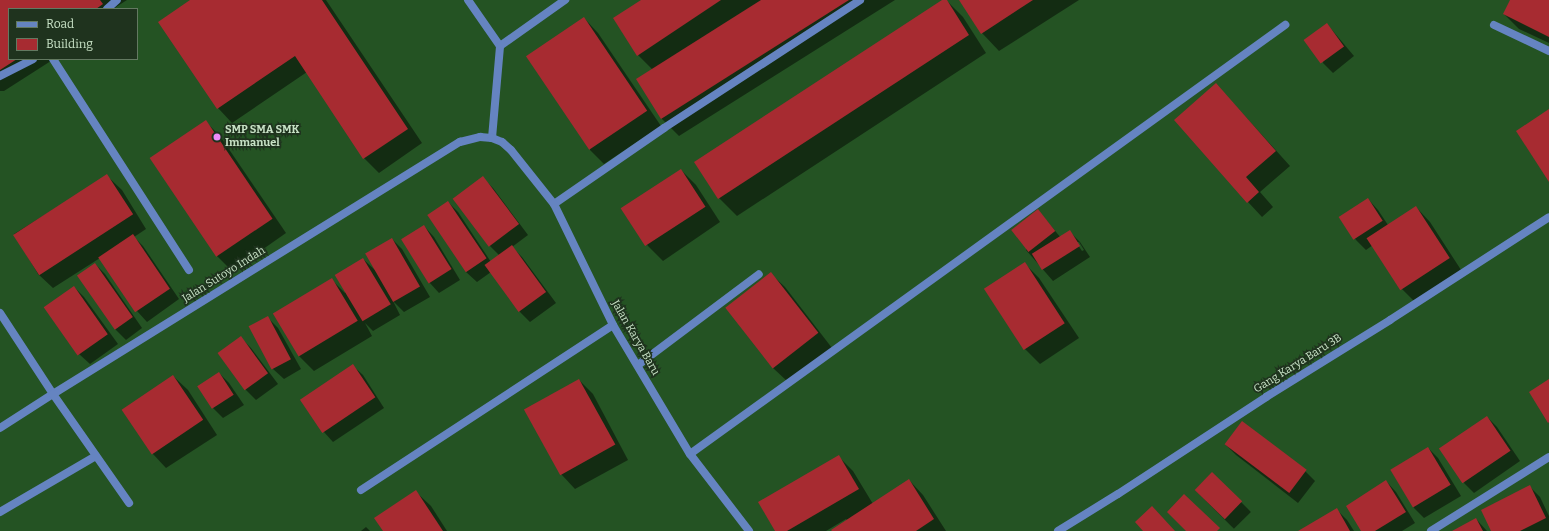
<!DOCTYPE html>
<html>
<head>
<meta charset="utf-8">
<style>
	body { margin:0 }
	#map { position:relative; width:1549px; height:531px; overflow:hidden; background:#245323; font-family:Bitter,serif }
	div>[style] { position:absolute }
	.shadow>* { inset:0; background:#0007; transform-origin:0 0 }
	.building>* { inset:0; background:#a72b31; transform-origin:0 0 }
	.service>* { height:8px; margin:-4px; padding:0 4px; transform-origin:4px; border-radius:4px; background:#6584c1 }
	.minor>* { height:8px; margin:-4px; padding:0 4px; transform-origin:4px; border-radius:4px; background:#6584c1 }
	.dots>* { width:11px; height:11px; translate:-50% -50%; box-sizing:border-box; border:2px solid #1f331e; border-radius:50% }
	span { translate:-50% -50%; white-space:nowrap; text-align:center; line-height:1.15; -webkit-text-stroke:3.5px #1f331e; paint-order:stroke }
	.poi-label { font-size:11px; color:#c8e2c6; font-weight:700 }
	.left { translate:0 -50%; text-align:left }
	.street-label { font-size:11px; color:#c8e2c6 }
	.legend { position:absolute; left:8px; top:8px; width:130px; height:52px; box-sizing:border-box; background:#1f331e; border:1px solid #637961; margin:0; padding:5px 7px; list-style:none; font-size:12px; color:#c8e2c6 }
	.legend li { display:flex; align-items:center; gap:8px; height:20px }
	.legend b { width:20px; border:1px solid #637961 }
</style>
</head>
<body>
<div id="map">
	<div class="shadow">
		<i style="clip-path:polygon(0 0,127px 0,113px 9px,9px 9px,9px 59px,54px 59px,4px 91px,0 91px)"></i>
		<i style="clip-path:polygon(192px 0,326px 0,422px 143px,379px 173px,364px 158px,307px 72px,232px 123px,218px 108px)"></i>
		<i style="clip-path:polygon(643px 0,895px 0,679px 136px,661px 118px,653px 70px,638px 55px)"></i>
		<i style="clip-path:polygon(944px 0,946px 0,963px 17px,986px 53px,737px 216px,719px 198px)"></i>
		<i style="clip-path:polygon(960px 0,1079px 0,999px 51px,982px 33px)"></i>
		<i style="clip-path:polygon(1511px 0,1549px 0,1549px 43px,1519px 29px,1504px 14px)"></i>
		<i style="clip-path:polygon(584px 18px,598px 33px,661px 126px,604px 164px,590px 150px)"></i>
		<i style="clip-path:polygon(1327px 24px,1354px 56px,1333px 73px,1323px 63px)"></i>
		<i style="clip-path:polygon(1216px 84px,1290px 166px,1260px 192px,1273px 207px,1262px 217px,1248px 202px)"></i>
		<i style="clip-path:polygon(205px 121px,220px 136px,286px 233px,232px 271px,217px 256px)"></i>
		<i style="clip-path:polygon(681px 170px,696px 185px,720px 222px,663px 261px,648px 246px,623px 210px)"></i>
		<i style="clip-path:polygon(107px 176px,122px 190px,146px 229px,134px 237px,143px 246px,179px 299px,147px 322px,137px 311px,100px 258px,53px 288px,38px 274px,14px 234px)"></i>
		<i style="clip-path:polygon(483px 178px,493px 188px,528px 235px,512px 247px,522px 257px,556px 303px,530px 322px,520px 312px,491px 272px,477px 282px,466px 272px,448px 202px,458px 212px,491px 262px,500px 256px,490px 246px)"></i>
		<i style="clip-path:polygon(1368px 199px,1378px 210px,1388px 225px,1416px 207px,1430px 222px,1463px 273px,1417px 304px,1402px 289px,1373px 245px,1366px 250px,1356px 240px,1341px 218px)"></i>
		<i style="clip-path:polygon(evenodd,1038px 210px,1061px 238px,1070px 232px,1080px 242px,1090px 257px,1053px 281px,1026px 250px,1038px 210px,1076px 242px,1079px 242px,1084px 250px,1082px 251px,1076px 242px)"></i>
		<i style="clip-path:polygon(424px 226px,434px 237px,460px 280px,439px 293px,429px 282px,403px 239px)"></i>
		<i style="clip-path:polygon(392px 239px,402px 249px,430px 297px,404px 312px,393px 301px,400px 315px,373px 331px,365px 323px,372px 336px,314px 371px,299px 356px,332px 280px,345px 293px,363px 259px,375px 270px)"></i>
		<i style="clip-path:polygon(1024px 263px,1039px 278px,1079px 338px,1040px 364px,1025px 349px)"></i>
		<i style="clip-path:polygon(95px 264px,105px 274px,142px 328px,126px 340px,115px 329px)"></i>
		<i style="clip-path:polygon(770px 273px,785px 287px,832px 348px,788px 382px,773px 368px)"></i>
		<i style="clip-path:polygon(74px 287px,84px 297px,118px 344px,90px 364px,79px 354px)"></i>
		<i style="clip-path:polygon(268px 318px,278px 328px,301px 369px,284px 379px,273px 369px,251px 327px)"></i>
		<i style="clip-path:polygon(241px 338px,251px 348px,278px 384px,256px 400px,246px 390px,220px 354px)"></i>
		<i style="clip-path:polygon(352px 365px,363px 375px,384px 408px,333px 442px,323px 431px)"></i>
		<i style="clip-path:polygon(219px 373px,229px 383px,244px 405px,223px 418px,213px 408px,199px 386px)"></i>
		<i style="clip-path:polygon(173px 376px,188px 390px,217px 435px,166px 468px,152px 453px)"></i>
		<i style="clip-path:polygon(579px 380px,593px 394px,628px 460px,575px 489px,561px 474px)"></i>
		<i style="clip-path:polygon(1487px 417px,1497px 427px,1520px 461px,1474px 493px,1464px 483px)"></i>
		<i style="clip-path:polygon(1225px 444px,1305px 471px,1315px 481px,1298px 503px,1236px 455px)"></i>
		<i style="clip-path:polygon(1428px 448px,1438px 458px,1461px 496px,1424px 518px,1414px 508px,1391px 470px)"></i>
		<i style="clip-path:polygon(838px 456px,853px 471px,873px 504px,909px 480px,923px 495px,946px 531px,833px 531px,847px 520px,846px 519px,826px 531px,777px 531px)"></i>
		<i style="left:1212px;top:473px;width:55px;height:24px;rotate:45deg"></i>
		<i style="clip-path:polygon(1386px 481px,1396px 492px,1415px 523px,1402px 531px,1363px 531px)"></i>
		<i style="clip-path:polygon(1530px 487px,1540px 497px,1549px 516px,1549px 531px,1492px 531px)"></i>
		<i style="clip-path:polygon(416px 492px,431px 506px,447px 531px,384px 531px)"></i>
		<i style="clip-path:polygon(1337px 510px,1347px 520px,1354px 531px,1300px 531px)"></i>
		<i style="clip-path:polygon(1476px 519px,1487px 531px,1454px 531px)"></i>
		<i style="clip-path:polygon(366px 527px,370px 531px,361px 531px)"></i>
	</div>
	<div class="building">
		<i style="clip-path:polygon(0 0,100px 0,103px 4px,96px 9px,9px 9px,9px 59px,17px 59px,0 70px)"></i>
		<i style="clip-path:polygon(190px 0,322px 0,408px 129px,363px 159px,295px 56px,217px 109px,158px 22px)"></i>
		<i style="clip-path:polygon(641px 0,721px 0,637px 56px,613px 18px)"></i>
		<i style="clip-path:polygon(761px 0,849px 0,661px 119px,636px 79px)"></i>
		<i style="clip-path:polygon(942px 0,947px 0,969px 35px,718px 199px,694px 162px)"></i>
		<i style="clip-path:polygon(959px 0,1033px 0,981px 34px)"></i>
		<i style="clip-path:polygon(1510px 0,1549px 0,1549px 37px,1503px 14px)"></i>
		<i style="left:584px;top:17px;width:113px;height:70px;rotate:56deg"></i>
		<i style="left:1327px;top:23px;width:29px;height:29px;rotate:54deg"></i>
		<i style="clip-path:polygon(1216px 83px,1276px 151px,1246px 177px,1259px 192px,1247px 203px,1174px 120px)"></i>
		<i style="clip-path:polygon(1549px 109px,1549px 182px,1516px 131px)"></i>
		<i style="left:206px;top:120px;width:119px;height:68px;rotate:56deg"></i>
		<i style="left:681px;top:169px;width:45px;height:72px;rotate:57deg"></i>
		<i style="left:107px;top:174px;width:48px;height:112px;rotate:57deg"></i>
		<i style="left:483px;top:176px;width:60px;height:38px;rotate:53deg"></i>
		<i style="left:1368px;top:198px;width:27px;height:35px;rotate:57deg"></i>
		<i style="left:448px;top:201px;width:69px;height:25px;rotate:56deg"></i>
		<i style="left:1416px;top:206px;width:62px;height:59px;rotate:57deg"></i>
		<i style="left:1038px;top:209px;width:28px;height:34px;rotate:52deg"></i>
		<i style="left:424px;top:225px;width:52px;height:27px;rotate:58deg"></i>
		<i style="left:1070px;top:230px;width:19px;height:45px;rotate:58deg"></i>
		<i style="left:133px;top:234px;width:66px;height:42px;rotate:56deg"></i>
		<i style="left:392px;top:238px;width:56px;height:31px;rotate:60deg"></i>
		<i style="left:512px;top:245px;width:58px;height:34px;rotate:54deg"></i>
		<i style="left:363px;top:258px;width:54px;height:33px;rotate:59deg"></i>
		<i style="left:1025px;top:262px;width:73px;height:49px;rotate:57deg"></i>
		<i style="left:95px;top:263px;width:66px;height:22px;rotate:55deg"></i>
		<i style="left:771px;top:272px;width:77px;height:58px;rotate:52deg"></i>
		<i style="left:332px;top:278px;width:50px;height:69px;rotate:59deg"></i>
		<i style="left:74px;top:286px;width:59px;height:37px;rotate:55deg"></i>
		<i style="left:268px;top:316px;width:49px;height:22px;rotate:62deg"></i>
		<i style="left:241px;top:336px;width:46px;height:29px;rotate:54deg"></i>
		<i style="left:353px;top:364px;width:40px;height:64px;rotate:56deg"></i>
		<i style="left:219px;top:372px;width:27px;height:26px;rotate:57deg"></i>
		<i style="left:173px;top:375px;width:54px;height:62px;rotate:56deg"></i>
		<i style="left:579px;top:379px;width:75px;height:63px;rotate:61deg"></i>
		<i style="clip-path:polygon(1549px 379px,1549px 422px,1548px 423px,1529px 392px)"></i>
		<i style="left:1487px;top:416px;width:42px;height:58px;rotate:56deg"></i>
		<i style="left:1242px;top:421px;width:81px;height:29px;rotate:37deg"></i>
		<i style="left:1428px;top:447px;width:44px;height:44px;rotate:59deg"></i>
		<i style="clip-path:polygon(839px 455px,859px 489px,787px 531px,775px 531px,758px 502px)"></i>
		<i style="left:1212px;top:472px;width:42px;height:25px;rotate:44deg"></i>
		<i style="clip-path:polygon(909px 479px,934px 519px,916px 531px,832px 531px,831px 530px)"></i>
		<i style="clip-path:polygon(1386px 480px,1406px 512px,1375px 531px,1361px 531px,1346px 506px)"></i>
		<i style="clip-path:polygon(1530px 485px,1546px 518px,1520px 531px,1491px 531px,1481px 510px)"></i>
		<i style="clip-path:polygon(416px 490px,443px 531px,383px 531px,374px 518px)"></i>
		<i style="clip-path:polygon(1184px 494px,1220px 528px,1217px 531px,1186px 531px,1167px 512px)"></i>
		<i style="clip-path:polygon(1152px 506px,1175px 531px,1143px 531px,1135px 522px)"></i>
		<i style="clip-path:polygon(1337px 508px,1350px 531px,1298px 531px)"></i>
		<i style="clip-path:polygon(1476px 518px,1483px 531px,1452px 531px)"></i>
	</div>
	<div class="service">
		<i style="left:107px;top:9px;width:13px;rotate:-42deg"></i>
		<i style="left:53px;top:59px;width:251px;rotate:57.2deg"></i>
		<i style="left:0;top:76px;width:37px;rotate:-27deg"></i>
		<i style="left:638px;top:365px;width:151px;rotate:-36.9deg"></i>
		<i style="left:0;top:428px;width:63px;rotate:-32.7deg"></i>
		<i style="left:361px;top:490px;width:301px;rotate:-33.2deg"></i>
		<i style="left:0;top:512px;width:111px;rotate:-30.3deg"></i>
	</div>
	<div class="minor">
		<i style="left:468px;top:0;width:56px;rotate:55.2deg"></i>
		<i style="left:1494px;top:25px;width:61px;rotate:25.3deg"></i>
		<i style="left:492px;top:138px;width:92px;rotate:-85deg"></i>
		<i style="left:500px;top:46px;width:80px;rotate:-35.3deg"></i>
		<i style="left:554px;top:204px;width:134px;rotate:-34.6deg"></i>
		<i style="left:664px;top:128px;width:234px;rotate:-33.1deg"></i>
		<i style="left:0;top:313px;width:97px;rotate:56.8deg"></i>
		<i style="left:53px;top:394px;width:479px;rotate:-31.8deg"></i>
		<i style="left:460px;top:142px;width:21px;rotate:-14deg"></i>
		<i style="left:480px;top:137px;width:12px;rotate:5deg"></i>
		<i style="left:492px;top:138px;width:11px;rotate:22deg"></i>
		<i style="left:502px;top:142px;width:12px;rotate:42deg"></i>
		<i style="left:511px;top:150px;width:69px;rotate:51.5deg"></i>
		<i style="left:554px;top:204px;width:135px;rotate:64deg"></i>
		<i style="left:613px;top:325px;width:150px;rotate:59.2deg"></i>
		<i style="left:690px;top:454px;width:97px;rotate:52.5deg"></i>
		<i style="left:53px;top:394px;width:133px;rotate:55.1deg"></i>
		<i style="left:690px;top:454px;width:734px;rotate:-35.79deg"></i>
		<i style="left:1058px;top:531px;width:70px;rotate:-31.7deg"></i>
		<i style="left:1118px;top:494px;width:177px;rotate:-33.2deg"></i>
		<i style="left:1266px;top:397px;width:146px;rotate:-31.8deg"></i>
		<i style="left:1390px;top:320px;width:189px;rotate:-32.9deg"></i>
		<i style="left:1431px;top:531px;width:139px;rotate:-32.1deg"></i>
	</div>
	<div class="dots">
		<i style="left:217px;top:137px;background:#ed8cf9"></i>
	</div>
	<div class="poi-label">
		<span class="left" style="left:225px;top:137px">SMP SMA SMK<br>Immanuel</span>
	</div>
	<div class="street-label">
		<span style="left:224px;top:275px;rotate:-32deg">Jalan Sutoyo Indah</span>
		<span style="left:635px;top:338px;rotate:60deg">Jalan Karya Baru</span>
		<span style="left:1298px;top:364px;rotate:-32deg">Gang Karya Baru 3B</span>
	</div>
	<ul class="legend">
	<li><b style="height:5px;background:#6584c1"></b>Road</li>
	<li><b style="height:11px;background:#a72b31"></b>Building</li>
	</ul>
</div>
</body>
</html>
